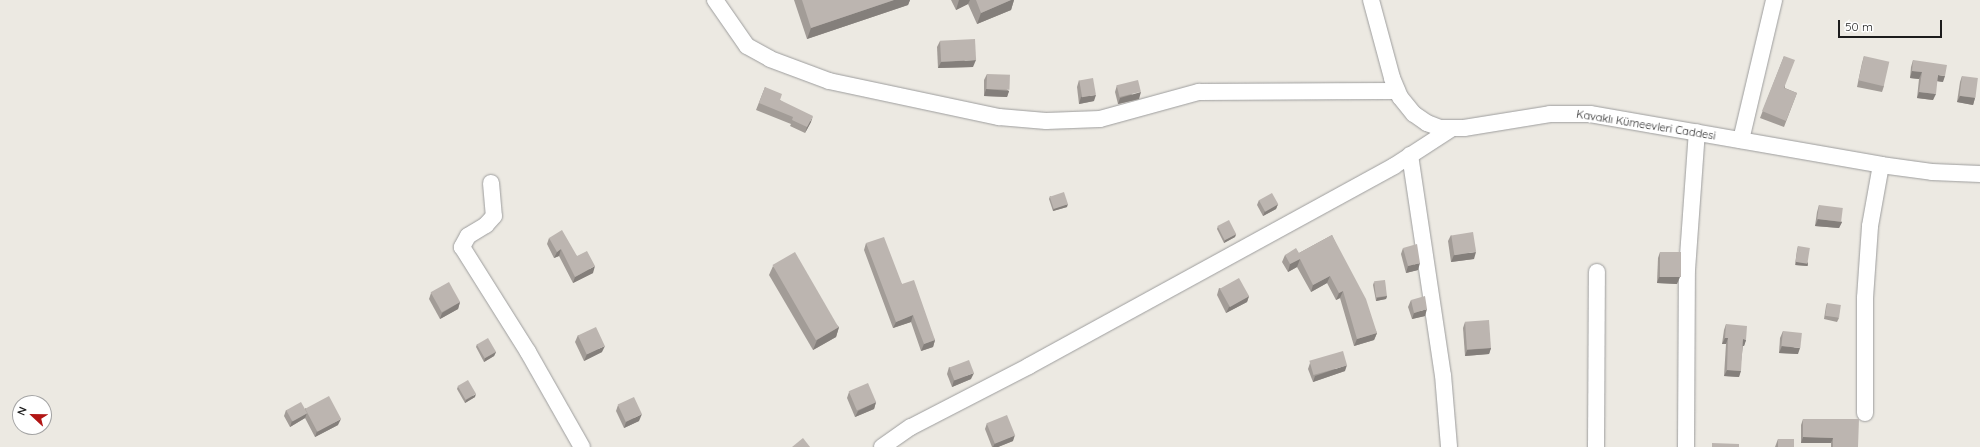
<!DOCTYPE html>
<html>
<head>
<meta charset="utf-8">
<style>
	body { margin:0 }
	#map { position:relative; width:1980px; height:447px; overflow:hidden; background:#ece9e2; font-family:Quicksand,sans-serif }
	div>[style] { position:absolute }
	.roads { filter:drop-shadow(0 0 1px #9d9d9d) drop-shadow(0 0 1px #9d9d9d) }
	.minor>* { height:16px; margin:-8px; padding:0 8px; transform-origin:8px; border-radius:8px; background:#fff }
	.wall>* { inset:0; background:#a29c97 }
	.shaded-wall>* { inset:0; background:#847f7b; transform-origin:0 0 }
	.building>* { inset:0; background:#bcb5b0; transform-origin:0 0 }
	span { translate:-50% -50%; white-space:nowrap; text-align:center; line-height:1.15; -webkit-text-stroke:3.5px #fff; paint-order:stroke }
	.street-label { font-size:11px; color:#1c1c1c }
	.north { position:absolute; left:12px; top:395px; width:40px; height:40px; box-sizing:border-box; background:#fff; border:1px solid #a4a4a4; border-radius:50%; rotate:292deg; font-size:11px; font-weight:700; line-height:16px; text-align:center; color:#1c1c1c }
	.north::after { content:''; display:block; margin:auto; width:14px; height:18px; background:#b21615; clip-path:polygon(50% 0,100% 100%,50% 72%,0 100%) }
	.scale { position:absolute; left:1838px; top:20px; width:104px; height:18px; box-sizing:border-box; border:2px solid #1c1c1c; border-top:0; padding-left:5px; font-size:12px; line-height:14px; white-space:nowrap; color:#1c1c1c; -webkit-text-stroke:3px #fff; paint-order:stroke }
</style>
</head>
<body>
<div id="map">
	<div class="roads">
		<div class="minor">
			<i style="left:715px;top:0;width:56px;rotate:55.2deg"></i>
			<i style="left:747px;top:46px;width:26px;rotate:29deg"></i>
			<i style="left:770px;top:59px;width:63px;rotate:20.4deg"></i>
			<i style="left:829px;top:81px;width:174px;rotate:12deg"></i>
			<i style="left:999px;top:117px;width:47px;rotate:4.9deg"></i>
			<i style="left:1046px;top:121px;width:54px;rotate:-2.1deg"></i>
			<i style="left:1100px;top:119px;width:103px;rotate:-15.3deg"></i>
			<i style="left:1199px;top:92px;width:198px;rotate:-0.3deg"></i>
			<i style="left:1371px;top:0;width:81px;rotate:74.9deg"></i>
			<i style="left:1392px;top:78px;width:21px;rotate:67deg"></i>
			<i style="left:1400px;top:97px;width:22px;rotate:51deg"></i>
			<i style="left:1414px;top:114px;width:16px;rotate:35deg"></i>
			<i style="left:1427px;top:123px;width:14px;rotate:21deg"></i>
			<i style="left:1440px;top:128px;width:24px"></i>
			<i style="left:1464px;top:128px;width:87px;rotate:-9.2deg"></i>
			<i style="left:1550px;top:114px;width:40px"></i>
			<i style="left:1590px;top:114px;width:295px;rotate:9.9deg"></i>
			<i style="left:1881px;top:165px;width:51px;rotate:7.8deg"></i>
			<i style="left:1932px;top:172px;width:48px;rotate:2.4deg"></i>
			<i style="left:1741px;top:140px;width:144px;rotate:-76.7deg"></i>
			<i style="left:1410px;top:155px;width:222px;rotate:81.5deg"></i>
			<i style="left:1443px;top:375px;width:72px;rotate:85.2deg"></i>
			<i style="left:491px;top:183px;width:33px;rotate:85deg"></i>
			<i style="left:494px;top:216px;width:12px;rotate:132deg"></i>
			<i style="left:486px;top:225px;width:21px;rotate:149deg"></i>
			<i style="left:468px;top:236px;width:13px;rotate:119deg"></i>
			<i style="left:462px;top:247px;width:124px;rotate:57.8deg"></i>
			<i style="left:528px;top:352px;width:109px;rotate:60.4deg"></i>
			<i style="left:1865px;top:413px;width:115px;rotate:-90deg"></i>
			<i style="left:1865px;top:298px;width:72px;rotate:-86deg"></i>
			<i style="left:1870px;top:226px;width:62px;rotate:-79.8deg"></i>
			<i style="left:882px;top:447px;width:35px;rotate:-35deg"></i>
			<i style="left:911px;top:427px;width:133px;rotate:-27.3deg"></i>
			<i style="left:1029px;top:366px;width:416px;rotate:-28.7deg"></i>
			<i style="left:1394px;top:166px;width:68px;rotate:-33deg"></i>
			<i style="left:1596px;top:447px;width:175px;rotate:-89.7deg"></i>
			<i style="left:1686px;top:447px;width:177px;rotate:-89.7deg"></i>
			<i style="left:1687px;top:270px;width:138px;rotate:-85.9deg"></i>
		</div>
	</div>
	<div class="wall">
		<i style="clip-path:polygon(794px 0,910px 0,908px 5px,807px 39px)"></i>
		<i style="clip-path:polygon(951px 0,1014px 0,1011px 10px,977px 24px,968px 4px,956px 10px)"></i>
		<i style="clip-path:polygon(940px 41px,973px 67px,938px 68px,937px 47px)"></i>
		<i style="clip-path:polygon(1784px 56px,1785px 88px,1797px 93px,1784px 127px,1760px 118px)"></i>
		<i style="clip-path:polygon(1864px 56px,1884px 86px,1882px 92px,1857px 87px,1862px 63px)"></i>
		<i style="clip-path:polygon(1913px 60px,1943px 82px,1937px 81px,1933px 100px,1917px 98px,1919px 79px,1910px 78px,1911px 67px)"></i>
		<i style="clip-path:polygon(987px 74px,1009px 91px,1007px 97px,984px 96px,984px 80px)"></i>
		<i style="clip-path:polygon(1962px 76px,1975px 98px,1973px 105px,1957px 102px,1960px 82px)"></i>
		<i style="clip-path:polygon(1079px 80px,1094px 101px,1079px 104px,1077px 87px)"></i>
		<i style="clip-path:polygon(1117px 85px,1139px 99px,1118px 104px,1115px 92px)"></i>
		<i style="clip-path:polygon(765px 87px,780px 100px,811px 122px,805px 133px,790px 126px,791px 124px,756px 110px)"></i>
		<i style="clip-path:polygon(1050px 196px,1067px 207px,1053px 211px,1049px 199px)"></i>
		<i style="clip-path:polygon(1259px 200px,1278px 204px,1276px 209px,1263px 216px,1257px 205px)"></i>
		<i style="clip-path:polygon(1819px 205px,1842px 222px,1839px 228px,1815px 226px,1817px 212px)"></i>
		<i style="clip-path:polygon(1218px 226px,1236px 234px,1235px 237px,1224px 243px,1217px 229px)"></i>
		<i style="clip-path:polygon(1332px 235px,1377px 333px,1374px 340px,1354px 346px,1340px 298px,1336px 300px,1327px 283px,1311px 292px,1297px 267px,1288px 272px,1282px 262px,1285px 255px,1299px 253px)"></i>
		<i style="clip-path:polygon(1451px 235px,1474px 259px,1451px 262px,1448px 241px)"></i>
		<i style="clip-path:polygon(549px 238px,577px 256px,593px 273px,573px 283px,559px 256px,554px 258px,547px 244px)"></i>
		<i style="clip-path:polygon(866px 243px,902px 284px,935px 340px,933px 347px,921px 351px,911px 322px,893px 328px,864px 250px)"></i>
		<i style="clip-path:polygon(1798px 246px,1808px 263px,1807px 266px,1795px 265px,1797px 250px)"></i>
		<i style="clip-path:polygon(1403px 248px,1418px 270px,1406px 273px,1401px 254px)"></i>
		<i style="clip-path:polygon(1660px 252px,1677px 284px,1657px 283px,1658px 258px)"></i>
		<i style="clip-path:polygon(773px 266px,839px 327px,836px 337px,813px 350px,769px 275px)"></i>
		<i style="clip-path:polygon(1374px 282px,1387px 296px,1386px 299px,1376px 301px,1373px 285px)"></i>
		<i style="clip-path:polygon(1219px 288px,1249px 296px,1247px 302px,1226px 313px,1217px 295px)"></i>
		<i style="clip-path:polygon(431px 293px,460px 302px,458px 309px,440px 319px,429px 299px)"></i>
		<i style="clip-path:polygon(1411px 300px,1425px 316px,1412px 319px,1408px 307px)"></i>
		<i style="clip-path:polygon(1827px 303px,1839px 318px,1837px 322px,1824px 319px,1826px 306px)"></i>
		<i style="clip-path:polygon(1465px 322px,1491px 348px,1489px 354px,1465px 356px,1463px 328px)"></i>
		<i style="clip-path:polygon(1726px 324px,1746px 340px,1744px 346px,1743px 346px,1739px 377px,1724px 376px,1726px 344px,1722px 344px,1724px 330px)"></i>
		<i style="clip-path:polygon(1783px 331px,1798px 354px,1779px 353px,1780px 338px)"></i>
		<i style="clip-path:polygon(578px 335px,602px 352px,584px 361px,575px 342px)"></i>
		<i style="clip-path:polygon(477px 344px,496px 352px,494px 356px,484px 362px,476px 347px)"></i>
		<i style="clip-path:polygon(1310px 363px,1345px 371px,1313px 382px,1308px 369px)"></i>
		<i style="clip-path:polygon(949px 367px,971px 379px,952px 387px,947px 374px)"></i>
		<i style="clip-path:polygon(458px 386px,475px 397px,465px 403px,457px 389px)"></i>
		<i style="clip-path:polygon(849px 392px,876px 402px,874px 409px,855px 417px,847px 398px)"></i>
		<i style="clip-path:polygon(618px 405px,639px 421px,624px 428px,616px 411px)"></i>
		<i style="clip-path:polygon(305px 408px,338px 425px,315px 437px,305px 418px,290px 427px,284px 416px,286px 410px,305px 409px)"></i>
		<i style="clip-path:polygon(1803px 419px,1858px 447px,1831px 447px,1831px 443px,1801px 443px,1801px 425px)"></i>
		<i style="clip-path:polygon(987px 423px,1013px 441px,998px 447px,992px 447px,985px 429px)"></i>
		<i style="clip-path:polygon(1778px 439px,1794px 447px,1775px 447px)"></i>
	</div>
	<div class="shaded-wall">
		<i style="clip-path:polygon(894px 0,910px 0,908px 5px,807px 39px,811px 28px)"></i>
		<i style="clip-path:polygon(959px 0,970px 0,968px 4px,956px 10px)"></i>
		<i style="clip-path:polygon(1011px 0,1014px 0,1011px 10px,977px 24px,981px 13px)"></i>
		<i style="clip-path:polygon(976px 60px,973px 67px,938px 68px,941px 62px)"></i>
		<i style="clip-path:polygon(1912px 71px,1922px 72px,1919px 79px,1910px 78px)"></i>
		<i style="clip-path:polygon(1938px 75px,1945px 76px,1943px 82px,1936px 81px)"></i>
		<i style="clip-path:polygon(986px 89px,1009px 91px,1007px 97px,984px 96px)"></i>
		<i style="clip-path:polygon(1141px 92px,1139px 99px,1118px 104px,1120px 98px)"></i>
		<i style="clip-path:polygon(1919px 92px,1936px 94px,1933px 100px,1917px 98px)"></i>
		<i style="clip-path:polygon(1096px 95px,1094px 101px,1079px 104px,1081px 97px)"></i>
		<i style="clip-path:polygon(1960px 96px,1975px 98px,1973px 105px,1957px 102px)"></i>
		<i style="clip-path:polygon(813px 116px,811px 122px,805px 133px,807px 127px)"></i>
		<i style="clip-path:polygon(1068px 204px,1067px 207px,1053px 211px,1054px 208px)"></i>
		<i style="clip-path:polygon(1278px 204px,1276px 209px,1263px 216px,1265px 211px)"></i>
		<i style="clip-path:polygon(1818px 219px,1842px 222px,1839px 228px,1815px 226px)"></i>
		<i style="clip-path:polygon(1236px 234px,1235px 237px,1224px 243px,1225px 240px)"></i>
		<i style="clip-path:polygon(561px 249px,559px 256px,554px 258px,557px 252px)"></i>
		<i style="clip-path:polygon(1476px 252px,1474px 259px,1451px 262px,1454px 255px)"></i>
		<i style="clip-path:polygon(1300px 259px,1297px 267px,1288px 272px,1290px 264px)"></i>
		<i style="left:1796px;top:262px;width:12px;height:3px;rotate:5deg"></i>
		<i style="clip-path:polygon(1420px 263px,1418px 270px,1406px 273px,1408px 266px)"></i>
		<i style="clip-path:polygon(595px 266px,593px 273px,573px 283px,575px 277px)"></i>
		<i style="clip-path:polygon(1330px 276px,1327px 283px,1311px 292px,1313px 285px)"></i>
		<i style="clip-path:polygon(1659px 277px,1680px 277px,1677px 284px,1657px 283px)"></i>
		<i style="clip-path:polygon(1343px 291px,1340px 298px,1336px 300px,1339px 293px)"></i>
		<i style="clip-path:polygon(1249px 296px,1247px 302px,1226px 313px,1229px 307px)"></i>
		<i style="clip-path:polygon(1387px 296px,1386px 299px,1376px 301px,1377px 298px)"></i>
		<i style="clip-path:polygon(460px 302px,458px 309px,440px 319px,442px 313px)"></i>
		<i style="clip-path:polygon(1427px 309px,1425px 316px,1412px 319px,1414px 313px)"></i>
		<i style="clip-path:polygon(913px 315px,911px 322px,893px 328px,896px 322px)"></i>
		<i style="clip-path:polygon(839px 327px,836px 337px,813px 350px,817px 340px)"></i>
		<i style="clip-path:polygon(1377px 333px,1374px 340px,1354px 346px,1357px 339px)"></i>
		<i style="clip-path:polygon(1725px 338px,1728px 338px,1726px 344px,1722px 344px)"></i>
		<i style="clip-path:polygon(1743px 339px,1746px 340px,1744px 346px,1741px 346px)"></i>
		<i style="clip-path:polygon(935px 340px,933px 347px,921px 351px,924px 344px)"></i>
		<i style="clip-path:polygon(605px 346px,602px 352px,584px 361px,587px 354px)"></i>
		<i style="clip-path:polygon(1782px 346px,1800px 348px,1798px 354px,1779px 353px)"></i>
		<i style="clip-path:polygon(1491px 348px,1489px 354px,1465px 356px,1467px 350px)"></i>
		<i style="clip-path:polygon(496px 352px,494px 356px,484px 362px,485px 358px)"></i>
		<i style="clip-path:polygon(1347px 365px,1345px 371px,1313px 382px,1315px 376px)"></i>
		<i style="clip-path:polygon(1727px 370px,1741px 371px,1739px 377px,1724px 376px)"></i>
		<i style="clip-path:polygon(974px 373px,971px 379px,952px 387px,954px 380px)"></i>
		<i style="clip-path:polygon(476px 394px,475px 397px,465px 403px,466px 400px)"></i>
		<i style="clip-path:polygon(876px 402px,874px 409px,855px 417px,858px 411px)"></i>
		<i style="clip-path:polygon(307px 413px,305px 418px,290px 427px,292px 421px)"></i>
		<i style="clip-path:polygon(642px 414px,639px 421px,624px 428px,626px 422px)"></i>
		<i style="clip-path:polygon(341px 419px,338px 425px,315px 437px,317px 431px)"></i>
		<i style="clip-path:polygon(1015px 435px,1013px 441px,998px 447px,993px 447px,995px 443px)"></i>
		<i style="clip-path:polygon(1803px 437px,1833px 438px,1831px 443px,1801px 443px)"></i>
	</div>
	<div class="building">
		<i style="clip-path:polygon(802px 0,894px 0,811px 28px)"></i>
		<i style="clip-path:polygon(976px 0,1011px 0,981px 13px)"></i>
		<i style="left:975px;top:39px;width:21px;height:35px;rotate:87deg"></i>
		<i style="clip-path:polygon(1784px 56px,1795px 60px,1784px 88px,1797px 93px,1786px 121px,1762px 111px)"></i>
		<i style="left:1864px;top:56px;width:26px;height:25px;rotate:13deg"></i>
		<i style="clip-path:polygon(1913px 60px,1947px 65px,1945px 76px,1938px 75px,1936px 94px,1919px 92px,1922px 72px,1912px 71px)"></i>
		<i style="left:987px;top:74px;width:23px;height:15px;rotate:2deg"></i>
		<i style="left:1962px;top:76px;width:16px;height:20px;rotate:7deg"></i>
		<i style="left:1093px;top:78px;width:17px;height:14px;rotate:80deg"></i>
		<i style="left:1138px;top:80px;width:12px;height:22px;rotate:76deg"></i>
		<i style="clip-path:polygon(765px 87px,782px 94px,780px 100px,813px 116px,807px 127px,792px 120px,793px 117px,759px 103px)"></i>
		<i style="left:1064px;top:192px;width:13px;height:15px;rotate:72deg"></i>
		<i style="left:1272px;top:193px;width:13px;height:15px;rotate:61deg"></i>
		<i style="left:1819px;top:205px;width:24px;height:14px;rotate:7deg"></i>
		<i style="left:1229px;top:220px;width:16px;height:13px;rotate:63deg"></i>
		<i style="clip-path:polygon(562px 230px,577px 256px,587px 251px,595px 266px,575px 277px,561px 249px,557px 252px,549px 238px)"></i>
		<i style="left:1473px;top:232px;width:20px;height:22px;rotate:81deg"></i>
		<i style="clip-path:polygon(1332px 235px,1366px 299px,1377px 333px,1357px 339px,1343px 291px,1339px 293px,1330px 276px,1313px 285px,1300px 259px,1290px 264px,1285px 255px,1296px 248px,1299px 253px)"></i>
		<i style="clip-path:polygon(884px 237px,902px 284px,914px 280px,935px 340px,924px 344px,913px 315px,896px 322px,866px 243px)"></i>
		<i style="clip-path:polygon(1417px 244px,1420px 263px,1408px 266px,1403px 248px)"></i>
		<i style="left:1798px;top:246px;width:12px;height:16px;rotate:9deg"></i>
		<i style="left:795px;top:252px;width:87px;height:26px;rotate:60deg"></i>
		<i style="left:1660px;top:252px;width:21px;height:25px"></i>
		<i style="left:1239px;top:278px;width:21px;height:22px;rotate:61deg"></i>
		<i style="left:1385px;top:280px;width:16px;height:11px;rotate:83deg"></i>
		<i style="left:449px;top:282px;width:23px;height:21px;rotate:61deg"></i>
		<i style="clip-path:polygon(1425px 296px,1427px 309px,1414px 313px,1411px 300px)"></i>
		<i style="left:1827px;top:303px;width:14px;height:13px;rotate:8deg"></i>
		<i style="left:1489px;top:320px;width:28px;height:24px;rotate:86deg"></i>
		<i style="clip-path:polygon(1726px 324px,1747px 326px,1746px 340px,1743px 339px,1741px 371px,1727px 370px,1728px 338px,1725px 338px)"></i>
		<i style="left:596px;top:327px;width:21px;height:20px;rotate:65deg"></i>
		<i style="left:1783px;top:331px;width:19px;height:15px;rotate:6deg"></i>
		<i style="left:488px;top:338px;width:16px;height:13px;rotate:60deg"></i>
		<i style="left:1343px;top:351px;width:15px;height:35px;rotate:74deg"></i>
		<i style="left:969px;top:360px;width:14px;height:21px;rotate:69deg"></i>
		<i style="left:468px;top:380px;width:16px;height:12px;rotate:60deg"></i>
		<i style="left:868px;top:383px;width:21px;height:21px;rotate:67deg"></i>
		<i style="left:329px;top:396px;width:26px;height:27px;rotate:62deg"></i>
		<i style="left:634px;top:397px;width:19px;height:18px;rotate:65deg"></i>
		<i style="left:301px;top:402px;width:13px;height:17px;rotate:61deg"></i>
		<i style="left:1007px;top:415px;width:22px;height:22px;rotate:68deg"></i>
		<i style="clip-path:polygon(1803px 419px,1859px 419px,1858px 447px,1833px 447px,1833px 438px,1803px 437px)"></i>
		<i style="clip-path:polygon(803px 438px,810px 447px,792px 447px)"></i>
		<i style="left:1778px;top:439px;width:16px;height:8px"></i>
		<i style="clip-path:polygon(1712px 443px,1739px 444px,1739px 447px,1712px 447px)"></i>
	</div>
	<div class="street-label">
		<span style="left:1646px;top:125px;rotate:9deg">Kavaklı Kümeevleri Caddesi</span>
	</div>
	<div class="north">N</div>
	<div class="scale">50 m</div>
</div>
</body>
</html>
